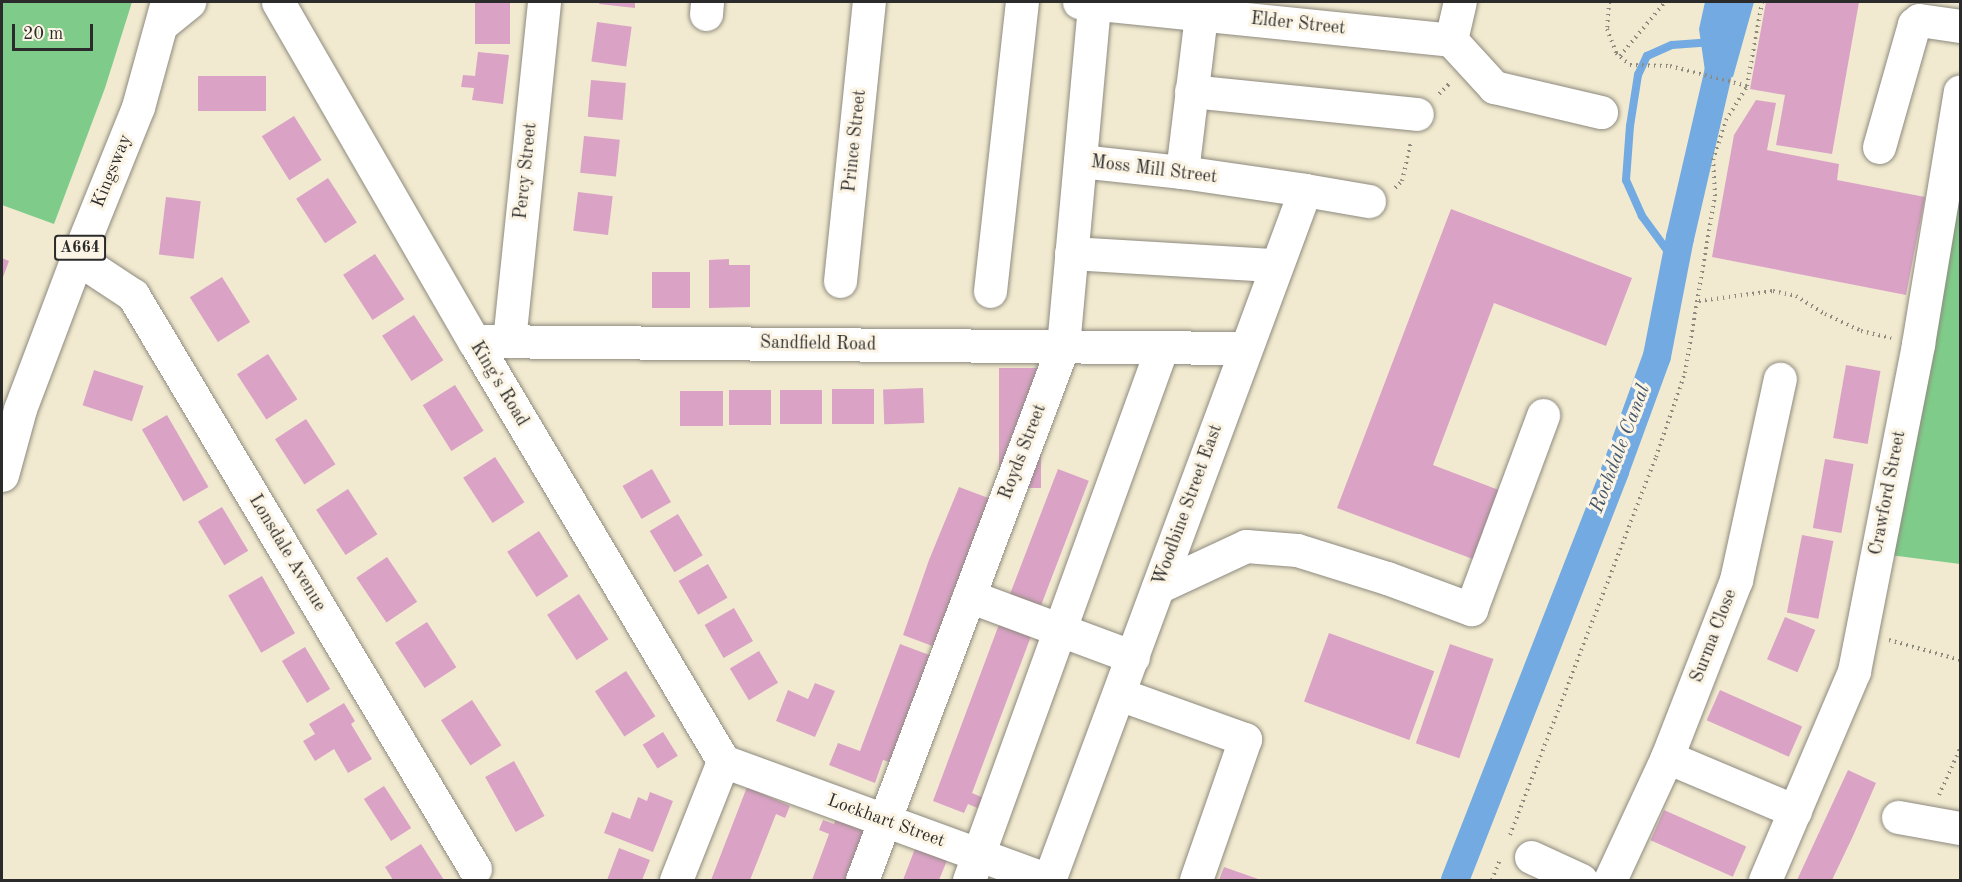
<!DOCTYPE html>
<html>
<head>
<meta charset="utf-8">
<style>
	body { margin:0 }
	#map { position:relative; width:1962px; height:882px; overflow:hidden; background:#f1ead0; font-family:"Old Standard TT",serif }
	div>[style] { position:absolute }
	.green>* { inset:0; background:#7fcc8a }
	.water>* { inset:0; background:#72aae1 }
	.stream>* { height:8px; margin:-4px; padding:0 4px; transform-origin:4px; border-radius:4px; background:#72aae1 }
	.canal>* { height:28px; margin:-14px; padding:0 14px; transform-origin:14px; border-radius:14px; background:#72aae1 }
	.building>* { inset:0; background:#daa3c6; transform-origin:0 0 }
	.path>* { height:4px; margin-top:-2px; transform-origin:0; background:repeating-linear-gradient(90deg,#8e8a7e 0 1.5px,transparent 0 6px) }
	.roads { filter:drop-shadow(0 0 2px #8e8a7e) drop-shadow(0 0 2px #8e8a7e) }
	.minor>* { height:33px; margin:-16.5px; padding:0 16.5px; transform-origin:16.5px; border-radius:16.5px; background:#fff }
	.highway>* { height:33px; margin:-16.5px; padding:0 16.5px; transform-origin:16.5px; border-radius:16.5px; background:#fff }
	span { translate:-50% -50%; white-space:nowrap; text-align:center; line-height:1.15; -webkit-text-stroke:6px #fcf5e5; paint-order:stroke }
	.shield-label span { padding:2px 4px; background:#fcf5e5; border:2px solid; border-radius:4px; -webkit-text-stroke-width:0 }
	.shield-label { font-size:16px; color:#2b2b2b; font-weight:700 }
	.street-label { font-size:18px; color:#2b2b2b }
	.water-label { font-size:20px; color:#44576b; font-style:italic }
	.frame { position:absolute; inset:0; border:3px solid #2b2b2b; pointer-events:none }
	.scale { position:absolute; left:12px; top:24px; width:81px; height:27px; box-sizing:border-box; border:3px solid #2b2b2b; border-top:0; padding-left:8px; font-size:18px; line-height:21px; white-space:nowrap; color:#2b2b2b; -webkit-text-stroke:4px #fcf5e5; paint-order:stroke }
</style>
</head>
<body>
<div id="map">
	<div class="green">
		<i style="clip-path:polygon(2px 2px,132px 2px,105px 88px,54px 224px,2px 205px)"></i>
		<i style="clip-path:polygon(1960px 152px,1960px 564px,1890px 555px)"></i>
	</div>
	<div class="water">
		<i style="clip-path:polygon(1705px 2px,1754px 2px,1733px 77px,1705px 71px,1699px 29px)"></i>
	</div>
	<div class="stream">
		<i style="left:1675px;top:261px;width:56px;rotate:-126.3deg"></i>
		<i style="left:1642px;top:216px;width:39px;rotate:-114deg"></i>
		<i style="left:1626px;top:180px;width:54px;rotate:-85.8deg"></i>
		<i style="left:1630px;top:126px;width:52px;rotate:-81.1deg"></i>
		<i style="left:1638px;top:75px;width:21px;rotate:-65deg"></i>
		<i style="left:1647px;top:56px;width:27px;rotate:-24deg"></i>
		<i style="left:1672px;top:45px;width:41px;rotate:-4.2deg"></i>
	</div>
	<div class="canal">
		<i style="left:1455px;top:880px;width:439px;rotate:-68.6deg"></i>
		<i style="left:1615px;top:471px;width:122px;rotate:-69.9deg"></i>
		<i style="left:1657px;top:356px;width:120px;rotate:-79deg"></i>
		<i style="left:1680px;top:238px;width:187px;rotate:-77deg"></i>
		<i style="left:1722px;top:56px;width:55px;rotate:-81.6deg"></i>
	</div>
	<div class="building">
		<i style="left:475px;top:2px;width:35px;height:42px"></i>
		<i style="clip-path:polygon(600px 2px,635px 2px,635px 8px,599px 4px)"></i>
		<i style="clip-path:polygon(1766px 2px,1859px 2px,1832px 154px,1776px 145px,1785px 95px,1750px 89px)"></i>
		<i style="left:597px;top:22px;width:35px;height:40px;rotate:8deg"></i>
		<i style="clip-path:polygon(478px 52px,509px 55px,503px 104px,472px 100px,474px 88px,461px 87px,463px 75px,475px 76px)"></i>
		<i style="left:266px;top:76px;width:35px;height:68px;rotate:90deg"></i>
		<i style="left:591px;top:80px;width:35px;height:37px;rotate:5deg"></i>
		<i style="clip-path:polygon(1756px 100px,1776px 103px,1767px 150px,1839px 164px,1837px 180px,1925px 197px,1906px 295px,1712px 257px,1734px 135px)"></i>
		<i style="left:294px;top:116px;width:52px;height:38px;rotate:58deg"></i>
		<i style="left:584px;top:136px;width:36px;height:37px;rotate:6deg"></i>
		<i style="left:328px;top:178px;width:53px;height:38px;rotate:57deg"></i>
		<i style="left:578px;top:192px;width:35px;height:39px;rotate:7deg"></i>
		<i style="left:166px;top:197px;width:35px;height:58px;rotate:7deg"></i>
		<i style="clip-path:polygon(1451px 209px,1632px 278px,1606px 346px,1494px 303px,1433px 465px,1504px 492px,1478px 561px,1337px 508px)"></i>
		<i style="left:375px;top:254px;width:54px;height:38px;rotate:57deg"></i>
		<i style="clip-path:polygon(2px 258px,9px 261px,2px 280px)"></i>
		<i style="clip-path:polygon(729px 259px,729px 265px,750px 265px,750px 307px,709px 308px,709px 260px)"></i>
		<i style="left:652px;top:272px;width:38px;height:36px"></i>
		<i style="left:222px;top:277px;width:53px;height:38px;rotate:58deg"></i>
		<i style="left:414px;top:315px;width:54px;height:38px;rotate:57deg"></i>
		<i style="left:268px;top:354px;width:54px;height:37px;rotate:57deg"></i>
		<i style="left:1846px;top:365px;width:35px;height:74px;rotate:10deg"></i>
		<i style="left:999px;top:368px;width:42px;height:120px"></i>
		<i style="left:94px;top:370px;width:52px;height:37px;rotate:18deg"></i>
		<i style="left:455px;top:385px;width:54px;height:38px;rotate:58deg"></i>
		<i style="left:923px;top:388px;width:35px;height:40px;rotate:88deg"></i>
		<i style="left:832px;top:389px;width:42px;height:35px"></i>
		<i style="left:729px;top:390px;width:42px;height:35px"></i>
		<i style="left:780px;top:390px;width:42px;height:34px"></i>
		<i style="left:680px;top:391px;width:43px;height:35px"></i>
		<i style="left:167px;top:415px;width:83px;height:29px;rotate:60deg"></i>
		<i style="left:306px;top:419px;width:54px;height:37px;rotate:57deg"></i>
		<i style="left:495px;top:457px;width:54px;height:38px;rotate:57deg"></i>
		<i style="left:1825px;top:459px;width:29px;height:70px;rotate:10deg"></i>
		<i style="left:652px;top:469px;width:38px;height:34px;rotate:60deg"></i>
		<i style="left:1058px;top:469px;width:33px;height:141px;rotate:21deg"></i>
		<i style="clip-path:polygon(959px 487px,991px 499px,935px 647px,903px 635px,929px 560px)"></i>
		<i style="left:348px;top:489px;width:54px;height:38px;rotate:57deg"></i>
		<i style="left:222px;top:507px;width:51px;height:28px;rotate:59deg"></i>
		<i style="left:678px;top:514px;width:48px;height:33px;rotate:59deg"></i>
		<i style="left:539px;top:531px;width:54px;height:38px;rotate:57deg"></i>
		<i style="left:1802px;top:535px;width:32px;height:79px;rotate:11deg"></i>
		<i style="left:387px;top:557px;width:54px;height:37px;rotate:56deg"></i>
		<i style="left:708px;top:564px;width:39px;height:34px;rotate:60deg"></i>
		<i style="left:262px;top:576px;width:66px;height:39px;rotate:60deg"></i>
		<i style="left:579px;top:594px;width:54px;height:38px;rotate:57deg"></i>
		<i style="left:734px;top:608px;width:38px;height:34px;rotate:60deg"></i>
		<i style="clip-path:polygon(1004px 611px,1036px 623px,972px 793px,986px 799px,982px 810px,968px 804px,964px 813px,933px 801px)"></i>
		<i style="left:1785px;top:617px;width:33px;height:46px;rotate:23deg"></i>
		<i style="left:427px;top:622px;width:54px;height:38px;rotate:57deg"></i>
		<i style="left:1329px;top:633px;width:112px;height:73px;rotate:20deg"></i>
		<i style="clip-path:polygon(900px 644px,932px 656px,892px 763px,883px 760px,875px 783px,829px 765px,838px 743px,860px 751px)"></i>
		<i style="left:1450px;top:644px;width:46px;height:105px;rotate:19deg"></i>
		<i style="left:305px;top:647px;width:49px;height:27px;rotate:59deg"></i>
		<i style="left:759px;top:651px;width:37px;height:34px;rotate:59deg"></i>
		<i style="left:626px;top:671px;width:54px;height:37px;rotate:57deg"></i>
		<i style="clip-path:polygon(815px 683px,835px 691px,815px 737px,776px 721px,788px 690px,808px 699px)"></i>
		<i style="left:1720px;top:690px;width:90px;height:33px;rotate:24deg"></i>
		<i style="left:472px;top:700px;width:54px;height:37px;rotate:57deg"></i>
		<i style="clip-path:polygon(344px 703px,355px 721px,351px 724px,372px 759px,348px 773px,334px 749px,315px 761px,303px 741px,315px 734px,309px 724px)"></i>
		<i style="left:663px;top:732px;width:28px;height:24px;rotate:58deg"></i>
		<i style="left:514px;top:761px;width:63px;height:33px;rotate:61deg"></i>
		<i style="clip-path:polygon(1848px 770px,1876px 783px,1853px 836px,1832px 880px,1797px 880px)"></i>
		<i style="left:384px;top:786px;width:50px;height:24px;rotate:57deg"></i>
		<i style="clip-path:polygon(747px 787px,790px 806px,785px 818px,776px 814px,750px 880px,711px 880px)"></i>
		<i style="clip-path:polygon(650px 792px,673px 801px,653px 852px,604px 833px,612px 812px,630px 819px,638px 797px,647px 801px)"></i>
		<i style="left:1664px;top:810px;width:90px;height:33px;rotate:24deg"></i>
		<i style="clip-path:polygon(837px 815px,870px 827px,850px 880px,812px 880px,829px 834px,819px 830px,823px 820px,834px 824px)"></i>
		<i style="clip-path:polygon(421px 844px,444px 880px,393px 880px,385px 867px)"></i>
		<i style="clip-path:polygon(916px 846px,948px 858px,939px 880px,903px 880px)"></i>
		<i style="clip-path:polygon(619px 848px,650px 860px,642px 880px,607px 880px)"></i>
		<i style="clip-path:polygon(1224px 867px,1261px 880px,1219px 880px)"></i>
	</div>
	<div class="path">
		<i style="left:1609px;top:2px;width:27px;rotate:94deg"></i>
		<i style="left:1607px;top:29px;width:26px;rotate:69deg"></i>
		<i style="left:1616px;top:53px;width:18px;rotate:41deg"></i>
		<i style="left:1630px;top:65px;width:40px;rotate:1.4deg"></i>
		<i style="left:1670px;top:66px;width:80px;rotate:14.6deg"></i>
		<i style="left:1620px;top:56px;width:70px;rotate:-50.2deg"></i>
		<i style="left:1439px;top:94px;width:17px;rotate:-45deg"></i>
		<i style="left:1395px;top:188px;width:10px;rotate:-45deg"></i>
		<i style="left:1402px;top:181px;width:40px;rotate:-77deg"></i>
		<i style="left:1699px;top:301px;width:75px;rotate:-7.7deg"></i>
		<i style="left:1773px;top:291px;width:24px;rotate:12deg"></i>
		<i style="left:1796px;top:296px;width:34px;rotate:32deg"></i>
		<i style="left:1825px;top:314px;width:40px;rotate:25deg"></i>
		<i style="left:1861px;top:331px;width:31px;rotate:13deg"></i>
		<i style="left:1889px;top:640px;width:74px;rotate:15.7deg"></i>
		<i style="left:1939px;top:795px;width:51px;rotate:-65.5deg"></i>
		<i style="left:1510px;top:835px;width:405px;rotate:-68.9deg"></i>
		<i style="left:1656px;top:457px;width:89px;rotate:-71deg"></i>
		<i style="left:1685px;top:373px;width:180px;rotate:-80.4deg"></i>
		<i style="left:1715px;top:196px;width:36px;rotate:-93deg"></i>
		<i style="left:1713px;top:160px;width:42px;rotate:-72deg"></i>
		<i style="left:1726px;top:120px;width:40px;rotate:-58deg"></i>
		<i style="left:1747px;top:86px;width:85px;rotate:-79.9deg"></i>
		<i style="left:1492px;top:880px;width:22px;rotate:-69deg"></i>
	</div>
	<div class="roads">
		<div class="minor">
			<i style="left:278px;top:2px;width:392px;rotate:60deg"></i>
			<i style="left:474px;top:341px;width:488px;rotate:59.3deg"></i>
			<i style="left:1079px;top:2px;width:374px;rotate:5.8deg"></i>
			<i style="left:1451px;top:40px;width:64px;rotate:47.5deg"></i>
			<i style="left:1494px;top:87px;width:110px;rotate:13.2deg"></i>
			<i style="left:706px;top:14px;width:12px;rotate:-85deg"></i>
			<i style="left:162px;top:24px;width:35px;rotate:-39deg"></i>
			<i style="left:1451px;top:40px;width:39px;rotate:-77deg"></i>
			<i style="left:1191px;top:91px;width:227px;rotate:5.8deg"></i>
			<i style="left:1879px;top:147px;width:128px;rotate:-74.1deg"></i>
			<i style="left:1914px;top:24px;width:6px;rotate:-39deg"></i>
			<i style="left:1919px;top:20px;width:41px;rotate:8.3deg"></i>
			<i style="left:1080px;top:161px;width:103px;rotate:6.2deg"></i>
			<i style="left:1182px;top:172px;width:124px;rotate:8.3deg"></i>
			<i style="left:1182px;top:172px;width:159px;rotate:-83.1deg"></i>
			<i style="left:1071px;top:253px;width:205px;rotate:3.4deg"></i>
			<i style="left:77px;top:258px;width:67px;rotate:33.5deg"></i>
			<i style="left:133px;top:295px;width:668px;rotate:59.21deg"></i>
			<i style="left:840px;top:281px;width:281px;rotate:-84.1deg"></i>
			<i style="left:990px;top:291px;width:291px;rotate:-83.7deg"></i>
			<i style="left:474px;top:341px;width:771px;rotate:0.52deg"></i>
			<i style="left:509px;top:341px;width:341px;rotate:-84.1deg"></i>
			<i style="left:1158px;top:587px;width:97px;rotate:-25deg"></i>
			<i style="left:1246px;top:546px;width:51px;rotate:4.5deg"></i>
			<i style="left:1297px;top:550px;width:94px;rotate:17.3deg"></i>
			<i style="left:1387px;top:578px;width:90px;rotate:20.3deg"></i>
			<i style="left:1471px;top:609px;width:207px;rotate:-69.6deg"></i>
			<i style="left:969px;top:596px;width:175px;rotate:20.4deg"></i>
			<i style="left:1119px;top:694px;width:134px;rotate:19.7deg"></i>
			<i style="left:1245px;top:739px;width:149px;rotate:109.2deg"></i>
			<i style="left:1667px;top:757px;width:139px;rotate:22.9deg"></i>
			<i style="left:723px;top:761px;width:347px;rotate:20.1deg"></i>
			<i style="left:1898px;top:817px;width:63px;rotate:10.1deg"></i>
			<i style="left:1531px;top:857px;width:55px;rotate:24.7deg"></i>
			<i style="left:676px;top:880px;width:128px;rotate:-68.4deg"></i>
			<i style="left:862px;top:880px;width:571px;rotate:-69.37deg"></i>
			<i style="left:1063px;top:346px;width:344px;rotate:-84.8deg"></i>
			<i style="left:969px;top:880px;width:567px;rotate:-70.09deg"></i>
			<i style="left:1049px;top:880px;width:736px;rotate:-69.64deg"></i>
			<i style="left:1305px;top:190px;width:65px;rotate:9.8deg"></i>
			<i style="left:1610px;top:880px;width:136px;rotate:-65.1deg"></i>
			<i style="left:1667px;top:757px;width:190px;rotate:-68.7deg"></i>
			<i style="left:1736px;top:580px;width:206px;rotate:-77.7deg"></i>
			<i style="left:1765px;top:880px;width:227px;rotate:-66.9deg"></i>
			<i style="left:1854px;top:671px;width:333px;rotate:-78.9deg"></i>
			<i style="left:1918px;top:344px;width:256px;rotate:-80.6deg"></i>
		</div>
		<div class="highway">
			<i style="left:2px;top:475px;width:68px;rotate:-74.7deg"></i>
			<i style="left:20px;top:409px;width:161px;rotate:-69.3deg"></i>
			<i style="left:77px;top:258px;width:163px;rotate:-68deg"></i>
			<i style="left:138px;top:107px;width:109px;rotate:-74.6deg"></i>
		</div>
	</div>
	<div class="shield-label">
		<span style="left:80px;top:248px">A664</span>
	</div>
	<div class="street-label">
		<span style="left:1298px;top:24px;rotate:6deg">Elder Street</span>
		<span style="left:855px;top:141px;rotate:-84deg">Prince Street</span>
		<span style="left:1154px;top:170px;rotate:7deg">Moss Mill Street</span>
		<span style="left:112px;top:171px;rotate:-68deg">Kingsway</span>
		<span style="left:526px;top:171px;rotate:-84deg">Percy Street</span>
		<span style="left:818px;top:344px;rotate:1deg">Sandfield Road</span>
		<span style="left:499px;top:384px;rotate:59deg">King's Road</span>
		<span style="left:1023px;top:452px;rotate:-69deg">Royds Street</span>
		<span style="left:1888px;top:493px;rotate:-79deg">Crawford Street</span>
		<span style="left:1188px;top:505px;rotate:-70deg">Woodbine Street East</span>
		<span style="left:287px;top:553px;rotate:59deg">Lonsdale Avenue</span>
		<span style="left:1714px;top:636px;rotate:-69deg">Surma Close</span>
		<span style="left:886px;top:821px;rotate:20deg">Lockhart Street</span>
	</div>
	<div class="water-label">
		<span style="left:1621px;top:449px;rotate:-69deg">Rochdale Canal</span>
	</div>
	<div class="frame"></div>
	<div class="scale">20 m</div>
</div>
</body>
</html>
